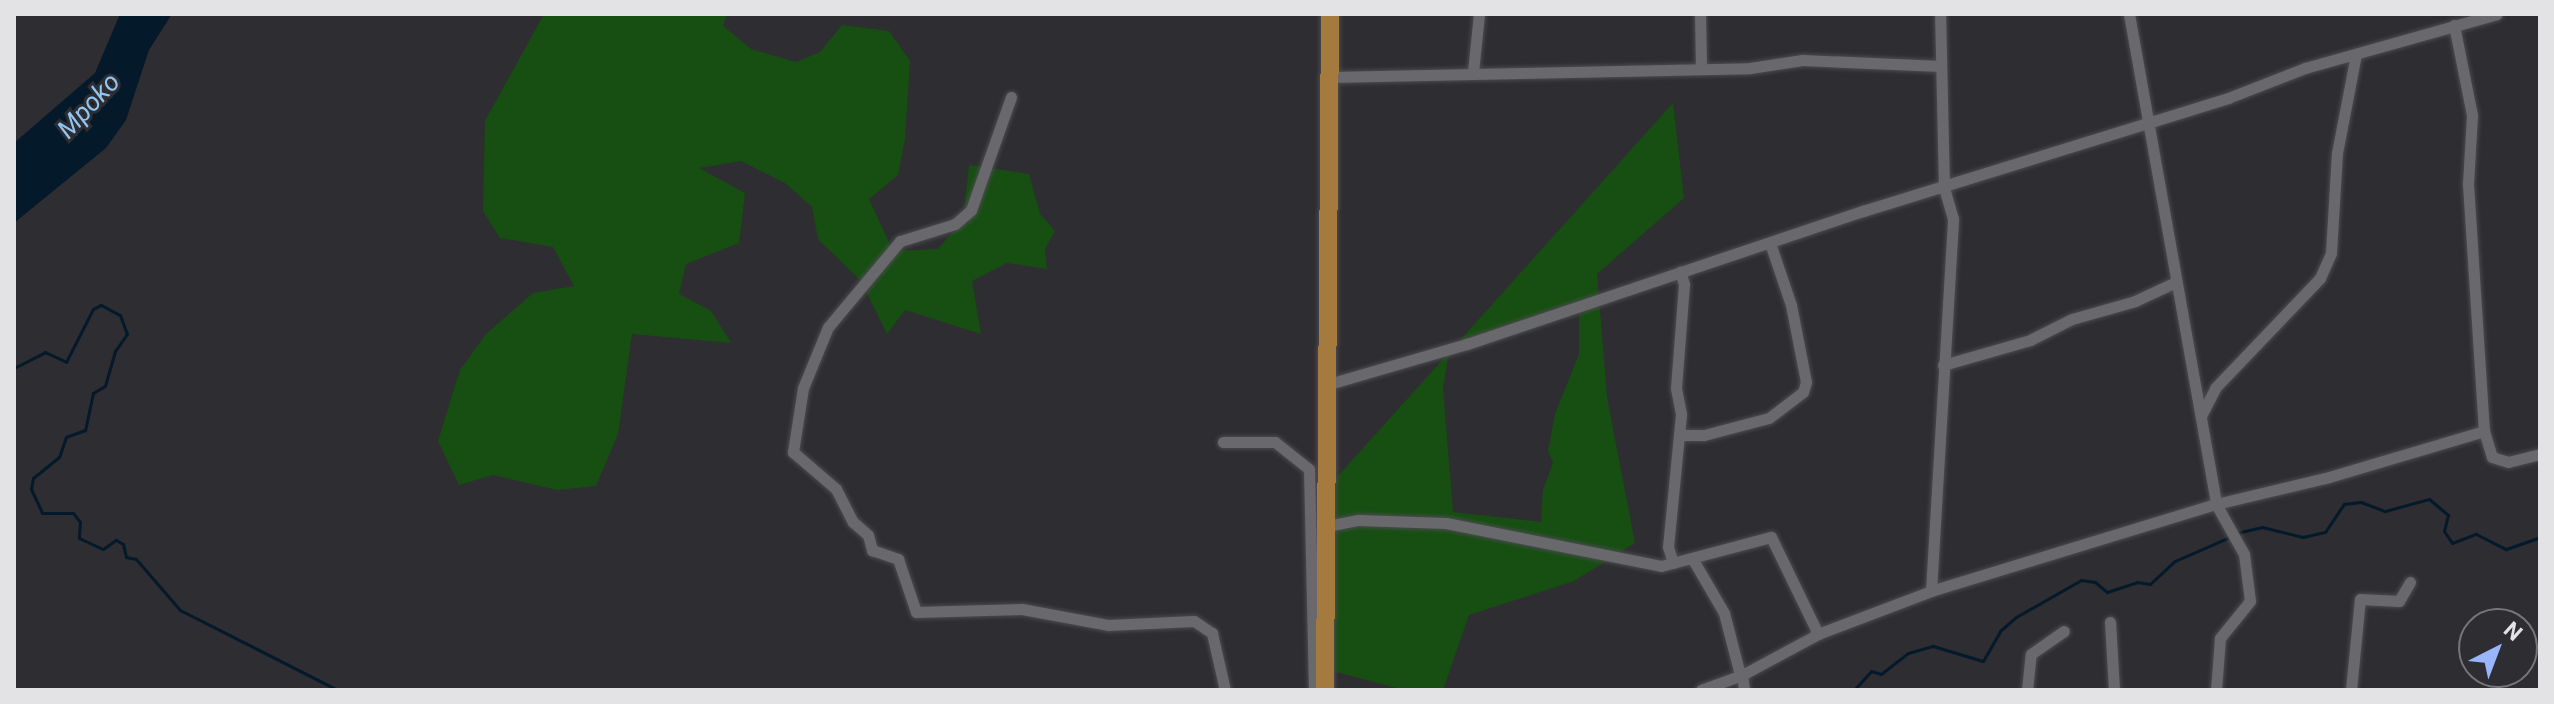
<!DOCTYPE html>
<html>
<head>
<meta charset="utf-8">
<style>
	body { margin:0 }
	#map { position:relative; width:2554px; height:704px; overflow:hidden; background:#2e2d31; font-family:Roboto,sans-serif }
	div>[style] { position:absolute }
	.green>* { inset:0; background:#164f11 }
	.water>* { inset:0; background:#04192a }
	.stream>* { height:3px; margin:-1.5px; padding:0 1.5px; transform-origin:1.5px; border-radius:1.5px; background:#04192a }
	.roads { filter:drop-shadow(0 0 2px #4b4b4e) drop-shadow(0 0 2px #4b4b4e) }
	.street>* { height:11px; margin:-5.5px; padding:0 5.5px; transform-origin:5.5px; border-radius:5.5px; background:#69696d }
	.primary>* { height:18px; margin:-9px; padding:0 9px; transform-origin:9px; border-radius:9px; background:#a57a3e }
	span { translate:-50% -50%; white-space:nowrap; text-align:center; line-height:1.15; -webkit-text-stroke:6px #2e2d31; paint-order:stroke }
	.water-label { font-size:26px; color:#91c6f3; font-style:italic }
	.frame { position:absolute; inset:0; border:16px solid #e3e3e6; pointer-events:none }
	.north { position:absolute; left:2458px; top:608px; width:80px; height:80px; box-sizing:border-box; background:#2e2d31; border:2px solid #767679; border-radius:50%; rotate:42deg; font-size:22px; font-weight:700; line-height:32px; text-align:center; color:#e3e3e6 }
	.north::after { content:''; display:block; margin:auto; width:28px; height:36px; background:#98b5fd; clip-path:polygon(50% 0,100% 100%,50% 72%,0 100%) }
</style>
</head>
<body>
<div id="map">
	<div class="green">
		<i style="clip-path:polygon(544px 14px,727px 14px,723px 26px,751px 49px,796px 62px,820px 52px,842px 25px,889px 31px,910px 61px,905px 139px,898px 175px,869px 199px,893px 251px,938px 249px,963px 219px,969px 165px,1029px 174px,1040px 214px,1055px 231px,1045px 249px,1047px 269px,1007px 263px,972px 281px,981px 334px,905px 310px,887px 334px,861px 281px,818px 239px,812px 207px,785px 183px,741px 161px,699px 168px,745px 193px,739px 243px,686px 264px,679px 294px,711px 311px,731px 343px,632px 334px,618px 434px,596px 486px,557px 490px,493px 475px,459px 485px,438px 441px,460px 370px,486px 334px,533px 293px,574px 286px,553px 247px,500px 238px,483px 211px,485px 121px)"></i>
		<i style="clip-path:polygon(evenodd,1673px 103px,1684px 198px,1597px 274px,1607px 397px,1635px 543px,1574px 581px,1469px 615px,1443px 690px,1404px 690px,1321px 668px,1321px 495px,1673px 103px,1579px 313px,1579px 354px,1555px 414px,1548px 451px,1553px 463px,1543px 490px,1541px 522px,1453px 512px,1443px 388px,1448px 358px,1461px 345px,1515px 335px,1579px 313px)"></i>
	</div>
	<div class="water">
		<i style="clip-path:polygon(120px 14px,172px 14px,149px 50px,126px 120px,106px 148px,14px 223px,14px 143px,95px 73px)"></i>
	</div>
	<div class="stream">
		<i style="left:14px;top:368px;width:35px;rotate:-27deg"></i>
		<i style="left:45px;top:352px;width:23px;rotate:25deg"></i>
		<i style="left:66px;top:362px;width:59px;rotate:-63deg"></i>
		<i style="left:93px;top:309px;width:9px;rotate:-27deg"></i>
		<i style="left:101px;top:305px;width:21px;rotate:28deg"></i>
		<i style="left:120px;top:315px;width:20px;rotate:70deg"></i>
		<i style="left:127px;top:334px;width:21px;rotate:125deg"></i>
		<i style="left:115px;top:351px;width:36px;rotate:106deg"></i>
		<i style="left:105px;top:386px;width:14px;rotate:150deg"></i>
		<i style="left:93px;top:393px;width:38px;rotate:102deg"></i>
		<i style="left:85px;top:430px;width:20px;rotate:160deg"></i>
		<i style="left:66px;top:437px;width:21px;rotate:109deg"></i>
		<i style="left:59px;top:457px;width:33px;rotate:141deg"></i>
		<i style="left:33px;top:478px;width:11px;rotate:100deg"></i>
		<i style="left:31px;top:489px;width:26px;rotate:65deg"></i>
		<i style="left:42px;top:513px;width:31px"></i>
		<i style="left:73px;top:513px;width:11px;rotate:52deg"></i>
		<i style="left:80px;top:522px;width:16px;rotate:94deg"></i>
		<i style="left:79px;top:538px;width:26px;rotate:25deg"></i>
		<i style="left:103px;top:549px;width:16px;rotate:-35deg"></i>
		<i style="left:116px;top:540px;width:8px;rotate:30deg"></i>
		<i style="left:123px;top:544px;width:13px;rotate:77deg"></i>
		<i style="left:126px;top:557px;width:10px;rotate:11deg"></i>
		<i style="left:136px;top:559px;width:67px;rotate:49.2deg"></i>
		<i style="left:180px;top:610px;width:177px;rotate:26.9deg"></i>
		<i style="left:2236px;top:533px;width:27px;rotate:-13deg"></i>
		<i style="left:2262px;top:527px;width:42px;rotate:13.7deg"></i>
		<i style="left:2303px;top:537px;width:23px;rotate:-13deg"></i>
		<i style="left:2325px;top:532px;width:34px;rotate:-56deg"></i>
		<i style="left:2344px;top:504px;width:17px;rotate:-7deg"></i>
		<i style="left:2361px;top:502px;width:26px;rotate:21deg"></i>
		<i style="left:2385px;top:511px;width:46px;rotate:-15.3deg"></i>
		<i style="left:2429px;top:499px;width:25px;rotate:40deg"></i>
		<i style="left:2448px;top:515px;width:16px;rotate:104deg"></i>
		<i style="left:2444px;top:531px;width:14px;rotate:56deg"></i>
		<i style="left:2452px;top:543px;width:26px;rotate:-21deg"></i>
		<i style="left:2476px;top:534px;width:34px;rotate:27deg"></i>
		<i style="left:2506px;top:549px;width:36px;rotate:-19deg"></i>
		<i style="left:1854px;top:690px;width:25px;rotate:-48deg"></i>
		<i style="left:1871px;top:671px;width:10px;rotate:17deg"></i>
		<i style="left:1881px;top:674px;width:34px;rotate:-38deg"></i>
		<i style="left:1908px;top:653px;width:26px;rotate:-16deg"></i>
		<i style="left:1933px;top:646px;width:52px;rotate:16.7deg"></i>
		<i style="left:1983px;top:661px;width:34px;rotate:-60deg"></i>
		<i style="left:2000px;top:631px;width:21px;rotate:-41deg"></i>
		<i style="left:2016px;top:617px;width:75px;rotate:-29.6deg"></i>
		<i style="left:2081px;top:580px;width:14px;rotate:8deg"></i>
		<i style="left:2095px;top:582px;width:16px;rotate:40deg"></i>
		<i style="left:2107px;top:592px;width:32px;rotate:-18deg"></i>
		<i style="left:2137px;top:582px;width:13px;rotate:9deg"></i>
		<i style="left:2150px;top:584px;width:34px;rotate:-43deg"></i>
		<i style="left:2175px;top:561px;width:60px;rotate:-23.6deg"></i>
	</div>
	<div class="roads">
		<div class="street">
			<i style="left:1700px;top:14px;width:52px;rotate:88.9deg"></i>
			<i style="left:2129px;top:14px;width:498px;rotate:79.9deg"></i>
			<i style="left:2216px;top:504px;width:57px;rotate:60.8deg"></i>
			<i style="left:2244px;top:554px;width:47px;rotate:82.7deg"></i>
			<i style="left:2250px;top:601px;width:48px;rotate:129deg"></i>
			<i style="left:2220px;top:638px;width:52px;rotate:94.4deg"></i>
			<i style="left:2454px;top:25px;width:92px;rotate:78.7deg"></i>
			<i style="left:2472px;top:115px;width:69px;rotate:93.3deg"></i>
			<i style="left:2468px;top:184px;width:248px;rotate:86.3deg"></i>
			<i style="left:1473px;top:72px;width:58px;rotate:-84.1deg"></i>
			<i style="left:1330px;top:77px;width:420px;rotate:-1.2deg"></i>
			<i style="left:1750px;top:68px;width:53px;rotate:-8.7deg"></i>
			<i style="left:1802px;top:60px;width:139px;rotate:2.5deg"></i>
			<i style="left:1011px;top:97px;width:120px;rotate:109.5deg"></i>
			<i style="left:971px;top:210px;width:21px;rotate:139deg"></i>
			<i style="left:955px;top:224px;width:58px;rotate:162.8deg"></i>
			<i style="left:900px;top:241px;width:112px;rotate:129.9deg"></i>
			<i style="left:828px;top:327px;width:66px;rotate:112.3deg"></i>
			<i style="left:803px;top:388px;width:65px;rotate:98.9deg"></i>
			<i style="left:793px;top:452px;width:57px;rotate:40.7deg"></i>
			<i style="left:836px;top:489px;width:37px;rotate:63deg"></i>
			<i style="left:853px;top:522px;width:20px;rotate:41deg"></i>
			<i style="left:868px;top:535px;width:16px;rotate:75deg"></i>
			<i style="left:872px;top:550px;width:28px;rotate:19deg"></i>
			<i style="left:898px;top:559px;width:56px;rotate:71.2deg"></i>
			<i style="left:916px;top:612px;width:106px;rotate:-1.6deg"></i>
			<i style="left:1022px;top:609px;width:87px;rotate:10.5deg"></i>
			<i style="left:1108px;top:625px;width:86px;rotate:-2.7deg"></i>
			<i style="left:1194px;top:621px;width:22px;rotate:34deg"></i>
			<i style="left:1212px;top:633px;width:58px;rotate:77.2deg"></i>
			<i style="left:1943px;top:365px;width:91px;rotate:-16deg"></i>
			<i style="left:2030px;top:340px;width:47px;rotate:-26.6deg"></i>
			<i style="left:2072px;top:319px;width:66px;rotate:-15.9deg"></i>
			<i style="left:2135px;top:301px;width:45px;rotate:-24.9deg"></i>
			<i style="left:1329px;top:384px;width:144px;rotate:-16.2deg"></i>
			<i style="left:1467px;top:344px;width:418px;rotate:-18.6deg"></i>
			<i style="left:1863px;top:211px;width:382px;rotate:-17.2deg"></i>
			<i style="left:2228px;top:98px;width:83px;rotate:-21.3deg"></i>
			<i style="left:2305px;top:68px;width:199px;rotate:-15.7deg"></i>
			<i style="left:2201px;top:416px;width:31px;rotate:-63deg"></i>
			<i style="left:2215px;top:388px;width:152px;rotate:-46.3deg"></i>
			<i style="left:2320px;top:278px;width:27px;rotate:-66deg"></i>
			<i style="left:2331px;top:253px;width:100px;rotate:-86.6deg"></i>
			<i style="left:2337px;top:153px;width:101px;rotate:-79.1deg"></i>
			<i style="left:1679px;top:435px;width:25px"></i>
			<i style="left:1704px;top:435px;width:67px;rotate:-14.7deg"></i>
			<i style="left:1769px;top:418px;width:43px;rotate:-37.4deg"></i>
			<i style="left:1803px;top:392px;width:10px;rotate:-73deg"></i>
			<i style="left:1806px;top:382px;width:78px;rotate:-101deg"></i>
			<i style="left:1791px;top:305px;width:65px;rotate:-108.7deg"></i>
			<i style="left:1223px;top:442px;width:52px"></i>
			<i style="left:1275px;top:442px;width:43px;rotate:38.5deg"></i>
			<i style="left:1309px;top:469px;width:221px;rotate:88.7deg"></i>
			<i style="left:1327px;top:526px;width:32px;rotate:-11deg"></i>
			<i style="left:1358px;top:520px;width:88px;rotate:2deg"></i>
			<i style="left:1446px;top:523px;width:219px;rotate:11.3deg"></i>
			<i style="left:1661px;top:566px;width:114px;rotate:-14.8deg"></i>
			<i style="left:1771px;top:537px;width:108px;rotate:64.1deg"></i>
			<i style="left:1692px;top:558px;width:64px;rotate:59.8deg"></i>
			<i style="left:1724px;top:613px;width:64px;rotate:75.5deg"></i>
			<i style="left:1673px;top:563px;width:17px;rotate:-107deg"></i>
			<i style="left:1668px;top:547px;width:134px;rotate:-84.4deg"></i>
			<i style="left:1681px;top:414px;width:26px;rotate:-101deg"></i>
			<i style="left:1676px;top:388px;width:104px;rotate:-85.6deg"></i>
			<i style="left:1684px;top:284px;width:13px;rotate:-108deg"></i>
			<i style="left:1931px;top:591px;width:373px;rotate:-86.6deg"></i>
			<i style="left:1953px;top:219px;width:33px;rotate:-106deg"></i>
			<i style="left:1944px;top:187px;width:173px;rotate:-91.3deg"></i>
			<i style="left:2110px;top:622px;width:68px;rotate:86.6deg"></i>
			<i style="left:1742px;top:675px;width:15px;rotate:82deg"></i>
			<i style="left:1701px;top:690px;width:44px;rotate:-20.1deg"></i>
			<i style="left:1742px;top:675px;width:86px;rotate:-28.3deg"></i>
			<i style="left:1818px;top:634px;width:121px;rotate:-20.8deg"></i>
			<i style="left:1931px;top:591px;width:298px;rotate:-17deg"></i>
			<i style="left:2216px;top:504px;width:116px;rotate:-13.4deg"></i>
			<i style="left:2329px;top:477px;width:162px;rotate:-16.5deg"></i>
			<i style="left:2484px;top:431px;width:27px;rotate:73deg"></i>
			<i style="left:2492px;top:457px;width:17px;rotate:17deg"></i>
			<i style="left:2508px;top:462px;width:33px;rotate:-14deg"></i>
			<i style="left:2027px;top:690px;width:36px;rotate:-84deg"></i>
			<i style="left:2031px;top:654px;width:40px;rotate:-34.9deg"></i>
			<i style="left:2351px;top:690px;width:91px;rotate:-84.4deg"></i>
			<i style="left:2360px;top:599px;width:39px;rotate:3deg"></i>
			<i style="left:2399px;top:601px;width:22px;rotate:-60deg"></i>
		</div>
		<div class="primary">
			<i style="left:1325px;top:690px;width:676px;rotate:-89.58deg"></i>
		</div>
	</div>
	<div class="water-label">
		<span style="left:89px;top:106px;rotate:-47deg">Mpoko</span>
	</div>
	<div class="frame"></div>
	<div class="north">N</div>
</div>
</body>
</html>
